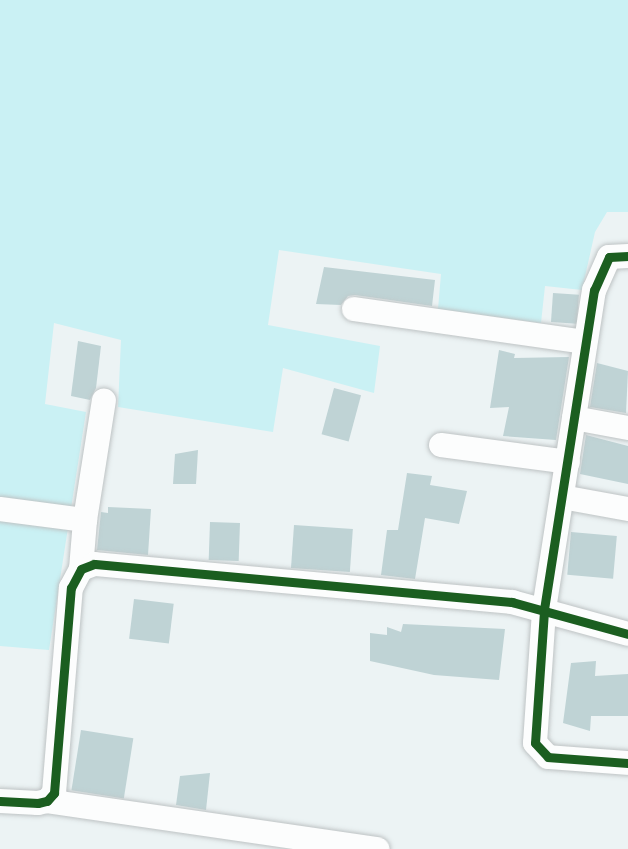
<!DOCTYPE html>
<html>
<head>
<meta charset="utf-8">
<style>
	body { margin:0 }
	#map { position:relative; width:628px; height:849px; overflow:hidden; background:#ecf3f4; font-family:"Playfair Display",serif }
	div>[style] { position:absolute }
	.green>* { inset:0; background:#caf1f4 }
	.building>* { inset:0; background:#bfd3d5; transform-origin:0 0 }
	.roads { filter:drop-shadow(0 0 2px #bec3c4) drop-shadow(0 0 2px #bec3c4) }
	.minor>* { height:24px; margin:-12px; padding:0 12px; transform-origin:12px; border-radius:12px; background:#fcfdfd }
	.cycleway>* { height:9px; margin:-4.5px; padding:0 4.5px; transform-origin:4.5px; border-radius:4.5px; background:#1b5e20 }
	span { translate:-50% -50%; white-space:nowrap; text-align:center; line-height:1.15; -webkit-text-stroke:6px #fff; paint-order:stroke }
</style>
</head>
<body>
<div id="map">
	<div class="green">
		<i style="clip-path:polygon(0 0,628px 0,628px 212px,607px 212px,595px 232px,582px 290px,545px 286px,541px 323px,438px 309px,441px 274px,279px 250px,268px 325px,380px 346px,374px 393px,283px 368px,273px 432px,118px 407px,121px 340px,54px 323px,45px 404px,86px 412px,49px 650px,0 646px)"></i>
	</div>
	<div class="building">
		<i style="clip-path:polygon(324px 267px,435px 280px,432px 306px,355px 295px,348px 296px,341px 305px,316px 304px)"></i>
		<i style="left:553px;top:293px;width:26px;height:29px;rotate:4deg"></i>
		<i style="clip-path:polygon(78px 341px,101px 346px,96px 388px,90px 400px,71px 396px)"></i>
		<i style="clip-path:polygon(499px 350px,515px 354px,514px 358px,569px 357px,556px 440px,503px 436px,509px 407px,490px 408px)"></i>
		<i style="clip-path:polygon(597px 363px,628px 371px,626px 413px,590px 407px)"></i>
		<i style="left:334px;top:388px;width:28px;height:48px;rotate:15deg"></i>
		<i style="clip-path:polygon(586px 435px,628px 446px,628px 484px,580px 474px)"></i>
		<i style="clip-path:polygon(198px 450px,196px 484px,173px 484px,175px 454px)"></i>
		<i style="clip-path:polygon(407px 473px,432px 476px,430px 485px,467px 491px,459px 524px,425px 518px,415px 579px,381px 575px,387px 530px,398px 530px)"></i>
		<i style="clip-path:polygon(108px 507px,151px 509px,148px 555px,97px 550px,101px 512px,108px 513px)"></i>
		<i style="left:210px;top:522px;width:30px;height:38px;rotate:2deg"></i>
		<i style="left:294px;top:525px;width:59px;height:43px;rotate:4deg"></i>
		<i style="left:571px;top:532px;width:46px;height:43px;rotate:5deg"></i>
		<i style="left:134px;top:599px;width:40px;height:40px;rotate:7deg"></i>
		<i style="clip-path:polygon(403px 624px,505px 629px,499px 680px,434px 675px,370px 661px,370px 633px,387px 635px,387px 627px,401px 632px)"></i>
		<i style="clip-path:polygon(596px 661px,595px 676px,628px 674px,628px 716px,591px 716px,590px 731px,563px 723px,571px 663px)"></i>
		<i style="left:81px;top:730px;width:53px;height:61px;rotate:9deg"></i>
		<i style="clip-path:polygon(210px 773px,206px 810px,176px 805px,180px 776px)"></i>
	</div>
	<div class="roads">
		<div class="minor">
			<i style="left:628px;top:256px;width:19px;rotate:177deg"></i>
			<i style="left:609px;top:257px;width:36px;rotate:114deg"></i>
			<i style="left:594px;top:290px;width:325px;rotate:98.9deg"></i>
			<i style="left:544px;top:611px;width:132px;rotate:93.9deg"></i>
			<i style="left:535px;top:743px;width:19px;rotate:47deg"></i>
			<i style="left:548px;top:757px;width:80px;rotate:4.3deg"></i>
			<i style="left:354px;top:309px;width:233px;rotate:8.1deg"></i>
			<i style="left:574px;top:418px;width:55px;rotate:10.5deg"></i>
			<i style="left:441px;top:445px;width:128px;rotate:7.6deg"></i>
			<i style="left:562px;top:497px;width:67px;rotate:10.3deg"></i>
			<i style="left:0;top:509px;width:86px;rotate:7.4deg"></i>
			<i style="left:81px;top:569px;width:49px;rotate:-85.3deg"></i>
			<i style="left:85px;top:520px;width:121px;rotate:-81deg"></i>
			<i style="left:0;top:801px;width:38px;rotate:3deg"></i>
			<i style="left:38px;top:803px;width:9px;rotate:-13deg"></i>
			<i style="left:47px;top:801px;width:11px;rotate:-49deg"></i>
			<i style="left:54px;top:793px;width:206px;rotate:-85.3deg"></i>
			<i style="left:71px;top:588px;width:21px;rotate:-62deg"></i>
			<i style="left:81px;top:569px;width:14px;rotate:-21deg"></i>
			<i style="left:94px;top:564px;width:420px;rotate:5.2deg"></i>
			<i style="left:512px;top:602px;width:120px;rotate:15.4deg"></i>
			<i style="left:47px;top:801px;width:334px;rotate:8.3deg"></i>
		</div>
	</div>
	<div class="cycleway">
		<i style="left:628px;top:256px;width:19px;rotate:177deg"></i>
		<i style="left:609px;top:257px;width:36px;rotate:114deg"></i>
		<i style="left:594px;top:290px;width:325px;rotate:98.9deg"></i>
		<i style="left:544px;top:611px;width:132px;rotate:93.9deg"></i>
		<i style="left:535px;top:743px;width:19px;rotate:47deg"></i>
		<i style="left:548px;top:757px;width:80px;rotate:4.3deg"></i>
		<i style="left:0;top:801px;width:38px;rotate:3deg"></i>
		<i style="left:38px;top:803px;width:9px;rotate:-13deg"></i>
		<i style="left:47px;top:801px;width:11px;rotate:-49deg"></i>
		<i style="left:54px;top:793px;width:206px;rotate:-85.3deg"></i>
		<i style="left:71px;top:588px;width:21px;rotate:-62deg"></i>
		<i style="left:81px;top:569px;width:14px;rotate:-21deg"></i>
		<i style="left:94px;top:564px;width:420px;rotate:5.2deg"></i>
		<i style="left:512px;top:602px;width:120px;rotate:15.4deg"></i>
	</div>
</div>
</body>
</html>
